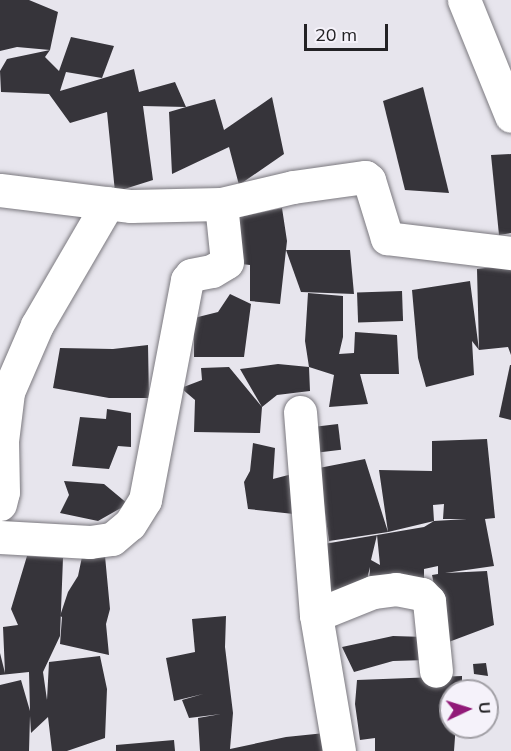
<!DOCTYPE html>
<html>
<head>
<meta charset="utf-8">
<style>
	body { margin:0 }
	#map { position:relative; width:511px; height:751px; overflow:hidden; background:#e7e5ed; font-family:Mulish,sans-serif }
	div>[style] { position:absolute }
	.building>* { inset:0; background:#36343a; transform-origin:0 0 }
	.roads { filter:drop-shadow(0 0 2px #7b797f) drop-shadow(0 0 2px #7b797f) }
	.street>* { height:33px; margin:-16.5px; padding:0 16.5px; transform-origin:16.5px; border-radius:16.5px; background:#fff }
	span { translate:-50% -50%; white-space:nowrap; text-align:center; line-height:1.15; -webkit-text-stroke:6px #f5f2fa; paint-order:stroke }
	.north { position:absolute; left:439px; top:679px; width:60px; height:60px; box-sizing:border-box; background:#f5f2fa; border:2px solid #a19fa5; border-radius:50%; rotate:86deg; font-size:16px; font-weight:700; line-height:24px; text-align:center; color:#232225 }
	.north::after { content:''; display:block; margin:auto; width:21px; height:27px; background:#911a78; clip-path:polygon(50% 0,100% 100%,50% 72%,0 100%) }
	.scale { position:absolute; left:304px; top:24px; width:84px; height:27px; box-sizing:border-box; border:3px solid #232225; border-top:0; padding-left:8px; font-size:18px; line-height:21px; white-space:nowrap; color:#232225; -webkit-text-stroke:4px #f5f2fa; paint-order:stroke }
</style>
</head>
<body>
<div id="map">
	<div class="building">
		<i style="clip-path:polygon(0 0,29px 0,58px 12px,50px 50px,17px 47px,0 51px)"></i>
		<i style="clip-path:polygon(71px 37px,114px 46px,102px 78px,66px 72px,60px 91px,134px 69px,139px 92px,175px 82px,186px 107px,215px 99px,224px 130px,272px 97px,284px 154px,239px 185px,229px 147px,172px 174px,169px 112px,186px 107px,143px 106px,153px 180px,115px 192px,107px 112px,70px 123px,49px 94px,1px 92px,0 71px,7px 59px,50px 50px,45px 57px,59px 71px)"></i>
		<i style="clip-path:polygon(423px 87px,449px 193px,405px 190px,383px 101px)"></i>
		<i style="clip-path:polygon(511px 154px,511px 233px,499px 235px,491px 155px)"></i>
		<i style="clip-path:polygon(282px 208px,287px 241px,280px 304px,250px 301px,250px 265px,233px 263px,231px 219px)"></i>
		<i style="clip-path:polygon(286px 250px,350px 250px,354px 294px,301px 292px)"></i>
		<i style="clip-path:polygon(511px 265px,511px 355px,508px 347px,479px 350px,477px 269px)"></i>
		<i style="clip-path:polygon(470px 281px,479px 350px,472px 341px,474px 375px,426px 387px,418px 358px,412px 290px)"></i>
		<i style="left:402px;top:291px;width:30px;height:45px;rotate:88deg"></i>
		<i style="clip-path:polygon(308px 293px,343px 296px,343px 337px,339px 354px,354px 353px,355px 332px,397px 335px,399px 374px,360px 374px,368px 404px,329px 407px,334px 375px,309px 367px,310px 391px,277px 395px,262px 407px,260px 433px,194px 432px,195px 400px,181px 388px,202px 380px,201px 368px,229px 367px,262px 407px,240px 369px,278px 364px,309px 367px,305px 341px)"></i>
		<i style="clip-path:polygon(230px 294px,251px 304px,244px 357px,194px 357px,194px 318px,218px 312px)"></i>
		<i style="clip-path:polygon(148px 345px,149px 398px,109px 398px,53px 388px,60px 348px,113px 349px)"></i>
		<i style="clip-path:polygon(510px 365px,511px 365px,511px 420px,499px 417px)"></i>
		<i style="clip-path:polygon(107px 409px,131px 413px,131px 447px,118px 446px,109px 469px,72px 466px,80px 417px,106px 419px)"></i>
		<i style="left:338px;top:424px;width:26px;height:21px;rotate:83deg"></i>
		<i style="clip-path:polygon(evenodd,487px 439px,495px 518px,485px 519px,494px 566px,445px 573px,487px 571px,494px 625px,446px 643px,432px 575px,438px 574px,438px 566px,424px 569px,424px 585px,369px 585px,370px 567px,364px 591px,322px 600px,324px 544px,377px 535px,371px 560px,380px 565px,377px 535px,424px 527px,434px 521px,388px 532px,329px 541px,319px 468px,365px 459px,388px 532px,379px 470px,432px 471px,432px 441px,487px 439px,444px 504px,443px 519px,467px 519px,434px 521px,433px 505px,444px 504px)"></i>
		<i style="clip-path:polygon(253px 443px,275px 448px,273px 479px,296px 473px,294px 514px,248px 509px,244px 482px,250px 471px)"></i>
		<i style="clip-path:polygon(64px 481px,104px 484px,128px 504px,98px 521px,60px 513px,69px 495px)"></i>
		<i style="clip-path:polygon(83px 552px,105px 556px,110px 609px,106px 624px,109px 655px,60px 644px,62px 617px,60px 616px,68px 592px,78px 576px)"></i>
		<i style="clip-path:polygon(27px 556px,63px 558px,60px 636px,43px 672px,47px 700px,49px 662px,100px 656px,107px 689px,105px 738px,67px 751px,52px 751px,48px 717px,31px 733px,30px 716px,29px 751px,0 751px,0 685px,21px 680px,30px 711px,29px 672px,0 675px,0 653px,5px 673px,3px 627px,18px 625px,11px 609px)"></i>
		<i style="clip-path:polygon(226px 616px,225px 647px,233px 713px,230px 749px,286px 737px,325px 733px,326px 751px,200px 751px,198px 718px,221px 714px,189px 718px,182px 700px,203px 694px,174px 701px,166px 658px,195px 652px,192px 619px)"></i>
		<i style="clip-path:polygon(393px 636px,425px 637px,426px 660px,393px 661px,354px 672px,342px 647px)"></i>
		<i style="clip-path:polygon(486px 663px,488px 676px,474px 674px,473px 664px)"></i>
		<i style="clip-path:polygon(462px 676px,462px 691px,451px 691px,451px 727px,455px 727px,455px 737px,454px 751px,375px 751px,375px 738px,360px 740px,355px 704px,357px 680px)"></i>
		<i style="clip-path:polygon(174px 740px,175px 751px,116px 751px,116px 745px)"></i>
	</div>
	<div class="roads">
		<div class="street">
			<i style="left:464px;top:0;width:125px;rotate:67.9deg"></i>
			<i style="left:0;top:190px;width:132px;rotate:7deg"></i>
			<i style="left:131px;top:206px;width:90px;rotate:-1.3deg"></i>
			<i style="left:221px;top:204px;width:74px;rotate:-13.3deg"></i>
			<i style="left:293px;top:187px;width:73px;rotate:-7.9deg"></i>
			<i style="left:365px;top:177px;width:5px;rotate:37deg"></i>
			<i style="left:369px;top:180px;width:61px;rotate:72.8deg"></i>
			<i style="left:387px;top:238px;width:125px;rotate:6.9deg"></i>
			<i style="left:300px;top:412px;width:204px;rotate:85.5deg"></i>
			<i style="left:316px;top:615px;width:138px;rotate:80.4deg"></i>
			<i style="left:0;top:504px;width:12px;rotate:-76deg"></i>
			<i style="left:3px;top:492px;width:51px;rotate:-91.1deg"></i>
			<i style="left:2px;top:441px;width:49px;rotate:-83deg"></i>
			<i style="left:8px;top:392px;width:73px;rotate:-66.6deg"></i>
			<i style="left:37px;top:325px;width:141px;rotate:-59.8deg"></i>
			<i style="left:0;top:537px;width:90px;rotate:3.2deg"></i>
			<i style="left:90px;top:542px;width:22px;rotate:-8deg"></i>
			<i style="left:112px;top:539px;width:23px;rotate:-40deg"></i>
			<i style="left:130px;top:524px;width:28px;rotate:-58deg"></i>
			<i style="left:145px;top:500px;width:224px;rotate:-79.2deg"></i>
			<i style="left:187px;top:280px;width:6px;rotate:-51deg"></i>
			<i style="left:191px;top:275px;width:21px;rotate:-11deg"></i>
			<i style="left:212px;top:271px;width:17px;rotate:-31deg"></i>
			<i style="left:227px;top:262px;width:58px;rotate:-95.9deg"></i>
			<i style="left:316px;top:615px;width:61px;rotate:-22deg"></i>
			<i style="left:373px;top:592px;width:23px;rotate:-7deg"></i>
			<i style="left:396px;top:589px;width:26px;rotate:11deg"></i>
			<i style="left:422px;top:594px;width:10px;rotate:45deg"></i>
			<i style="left:429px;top:601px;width:70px;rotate:84.3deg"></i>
		</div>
	</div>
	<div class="north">U</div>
	<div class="scale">20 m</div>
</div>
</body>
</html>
